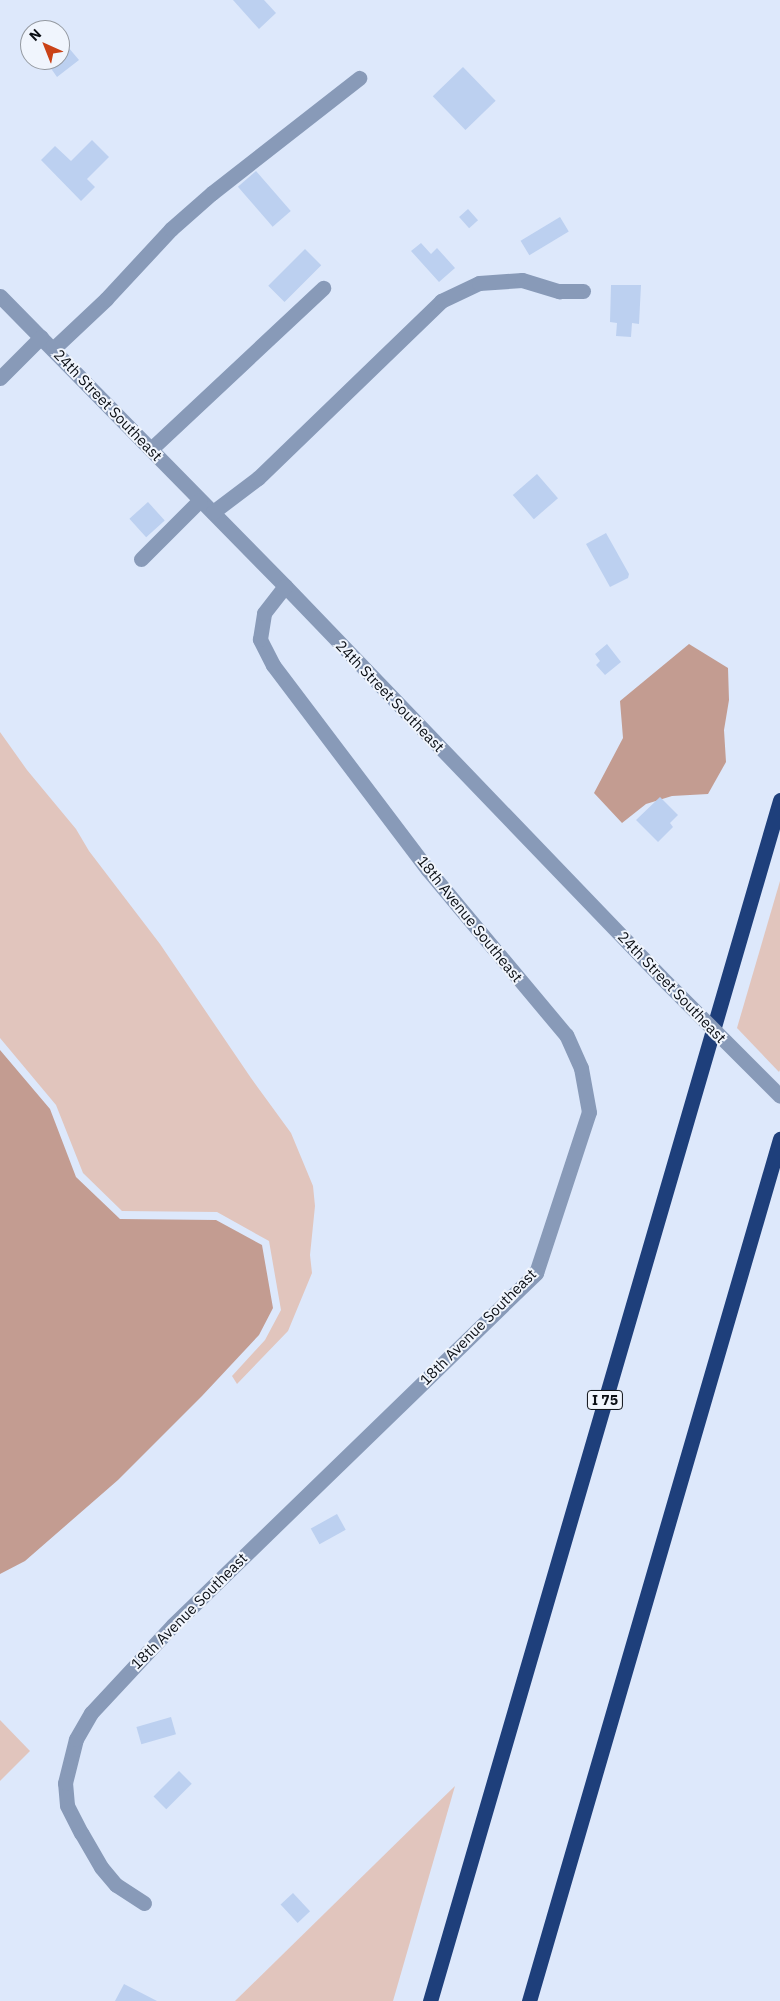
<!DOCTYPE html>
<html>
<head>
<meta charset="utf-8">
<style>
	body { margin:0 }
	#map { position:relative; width:780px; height:2001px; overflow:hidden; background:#dde8fb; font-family:"IBM Plex Sans",sans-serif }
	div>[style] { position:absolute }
	.green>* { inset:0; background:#e1c5bd }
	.water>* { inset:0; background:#c39c91 }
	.building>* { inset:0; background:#bcd0f0; transform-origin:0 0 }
	.minor>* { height:15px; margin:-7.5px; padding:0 7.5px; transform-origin:7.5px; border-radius:7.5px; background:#889ab8 }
	.highway>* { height:15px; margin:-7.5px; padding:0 7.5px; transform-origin:7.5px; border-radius:7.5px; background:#1e3f7b }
	.minor-bridge>* { height:15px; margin:-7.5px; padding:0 7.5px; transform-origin:7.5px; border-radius:7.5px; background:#889ab8 }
	span { translate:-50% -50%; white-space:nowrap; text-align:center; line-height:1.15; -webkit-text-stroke:4px #f0f5fd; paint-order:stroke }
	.shield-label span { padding:1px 4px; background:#f0f5fd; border:1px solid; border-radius:4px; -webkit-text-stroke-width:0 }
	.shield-label { font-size:14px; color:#0a0e14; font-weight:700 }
	.street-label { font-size:15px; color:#0a0e14 }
	.north { position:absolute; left:20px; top:20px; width:50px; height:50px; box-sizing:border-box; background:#f0f5fd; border:1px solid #9499a0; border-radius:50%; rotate:316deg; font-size:14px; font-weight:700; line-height:20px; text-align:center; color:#0a0e14 }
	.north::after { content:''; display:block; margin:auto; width:18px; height:22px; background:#ca4217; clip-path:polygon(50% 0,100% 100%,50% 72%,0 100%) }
</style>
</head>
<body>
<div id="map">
	<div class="green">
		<i style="clip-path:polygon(0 732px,27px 770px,76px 829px,89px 851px,160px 944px,251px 1078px,291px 1133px,313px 1186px,315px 1206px,310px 1255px,312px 1273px,288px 1331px,237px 1384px,232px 1376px,265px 1340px,281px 1310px,269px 1241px,217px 1212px,122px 1211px,83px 1173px,56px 1105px,0 1038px)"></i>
		<i style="clip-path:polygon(780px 881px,780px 1070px,779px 1072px,737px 1028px)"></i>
		<i style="clip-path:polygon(0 1720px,30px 1751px,0 1781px)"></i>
		<i style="clip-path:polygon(455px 1786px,393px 2001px,235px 2001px,424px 1816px)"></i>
	</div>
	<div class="water">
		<i style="clip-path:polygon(689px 644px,728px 668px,729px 700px,724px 730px,726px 762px,708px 794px,672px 796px,646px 804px,622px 823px,594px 793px,623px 738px,620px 701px)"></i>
		<i style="clip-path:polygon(0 1050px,50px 1109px,76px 1177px,120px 1219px,216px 1220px,262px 1245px,273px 1308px,259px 1335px,202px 1396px,118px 1480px,25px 1561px,0 1574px)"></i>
	</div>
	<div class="building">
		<i style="clip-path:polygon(233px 0,264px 0,276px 13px,259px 29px)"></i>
		<i style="clip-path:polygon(68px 47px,79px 60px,57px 77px,45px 60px,60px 60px,60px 53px)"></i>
		<i style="left:463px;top:67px;width:47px;height:42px;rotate:46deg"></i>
		<i style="clip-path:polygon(92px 140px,109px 157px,87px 179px,95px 187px,81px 201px,41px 160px,55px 146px,71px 161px)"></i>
		<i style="left:256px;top:171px;width:53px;height:24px;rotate:49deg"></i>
		<i style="left:468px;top:209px;width:15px;height:12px;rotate:48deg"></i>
		<i style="left:560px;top:217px;width:17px;height:46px;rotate:59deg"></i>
		<i style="clip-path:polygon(421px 243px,431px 254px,437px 248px,455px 268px,439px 282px,411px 251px)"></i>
		<i style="left:305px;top:249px;width:23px;height:52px;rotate:45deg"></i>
		<i style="clip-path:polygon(611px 285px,641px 285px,639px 324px,632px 323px,631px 337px,616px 336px,617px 323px,610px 322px)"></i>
		<i style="left:537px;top:474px;width:32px;height:32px;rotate:49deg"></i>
		<i style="left:148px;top:502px;width:25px;height:25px;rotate:48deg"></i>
		<i style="clip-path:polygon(606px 533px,629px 574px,628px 578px,610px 587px,586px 544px)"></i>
		<i style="clip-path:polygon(607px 644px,621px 662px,605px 675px,596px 665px,600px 661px,595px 654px)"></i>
		<i style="clip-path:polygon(660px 797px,678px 815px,670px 823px,673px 827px,658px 842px,636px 820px)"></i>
		<i style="left:337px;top:1514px;width:18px;height:30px;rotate:61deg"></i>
		<i style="left:171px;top:1717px;width:18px;height:36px;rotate:74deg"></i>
		<i style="left:179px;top:1771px;width:18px;height:36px;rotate:45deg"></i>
		<i style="left:293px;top:1893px;width:25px;height:17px;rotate:47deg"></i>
		<i style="clip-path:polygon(124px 1984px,157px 2001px,115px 2001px)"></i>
	</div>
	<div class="minor">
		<i style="left:0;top:296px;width:407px;rotate:45.5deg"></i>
		<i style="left:285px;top:586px;width:542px;rotate:46.12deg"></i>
		<i style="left:53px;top:349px;width:73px;rotate:-43.3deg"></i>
		<i style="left:106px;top:299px;width:96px;rotate:-47.1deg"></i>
		<i style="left:171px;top:229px;width:55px;rotate:-41.3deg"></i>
		<i style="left:212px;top:193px;width:187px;rotate:-38deg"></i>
		<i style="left:0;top:378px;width:58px;rotate:-45deg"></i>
		<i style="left:151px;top:449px;width:236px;rotate:-43.1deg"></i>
		<i style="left:213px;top:512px;width:56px;rotate:-37.1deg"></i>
		<i style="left:258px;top:478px;width:255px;rotate:-44deg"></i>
		<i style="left:441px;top:301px;width:42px;rotate:-25.3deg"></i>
		<i style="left:479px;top:283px;width:43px;rotate:-4deg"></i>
		<i style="left:522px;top:280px;width:39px;rotate:17deg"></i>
		<i style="left:559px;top:291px;width:24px"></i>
		<i style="left:141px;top:559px;width:83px;rotate:-45deg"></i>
		<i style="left:144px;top:1903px;width:33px;rotate:-147deg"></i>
		<i style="left:116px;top:1885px;width:23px;rotate:-130deg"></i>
		<i style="left:101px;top:1867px;width:39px;rotate:-120deg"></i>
		<i style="left:81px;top:1833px;width:31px;rotate:-117deg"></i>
		<i style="left:67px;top:1805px;width:22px;rotate:-95deg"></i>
		<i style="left:65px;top:1783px;width:45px;rotate:-76deg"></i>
		<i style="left:76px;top:1739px;width:30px;rotate:-60deg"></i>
		<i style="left:91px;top:1713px;width:120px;rotate:-47deg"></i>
		<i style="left:173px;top:1625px;width:506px;rotate:-44.12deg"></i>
		<i style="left:536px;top:1273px;width:169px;rotate:-71.8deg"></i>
		<i style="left:589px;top:1112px;width:45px;rotate:-100.3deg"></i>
		<i style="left:581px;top:1068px;width:36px;rotate:-114deg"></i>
		<i style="left:566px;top:1035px;width:215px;rotate:-129.9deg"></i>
		<i style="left:428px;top:870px;width:257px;rotate:-127.1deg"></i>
		<i style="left:273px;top:665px;width:29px;rotate:-117deg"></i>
		<i style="left:260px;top:639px;width:26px;rotate:-81deg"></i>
		<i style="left:264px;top:613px;width:34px;rotate:-52deg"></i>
	</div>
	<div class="highway">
		<i style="left:430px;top:2001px;width:1251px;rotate:-73.75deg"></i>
		<i style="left:529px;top:2001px;width:898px;rotate:-73.77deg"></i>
	</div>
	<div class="minor-bridge">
		<i style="left:661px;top:977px;width:168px;rotate:45deg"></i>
	</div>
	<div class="shield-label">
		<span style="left:605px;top:1400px">I 75</span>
	</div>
	<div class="street-label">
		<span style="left:108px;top:405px;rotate:46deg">24th Street Southeast</span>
		<span style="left:390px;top:696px;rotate:46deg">24th Street Southeast</span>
		<span style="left:470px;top:919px;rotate:51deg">18th Avenue Southeast</span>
		<span style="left:672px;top:987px;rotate:46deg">24th Street Southeast</span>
		<span style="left:478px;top:1327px;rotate:-45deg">18th Avenue Southeast</span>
		<span style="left:189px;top:1611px;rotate:-45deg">18th Avenue Southeast</span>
	</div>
	<div class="north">N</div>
</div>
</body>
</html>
